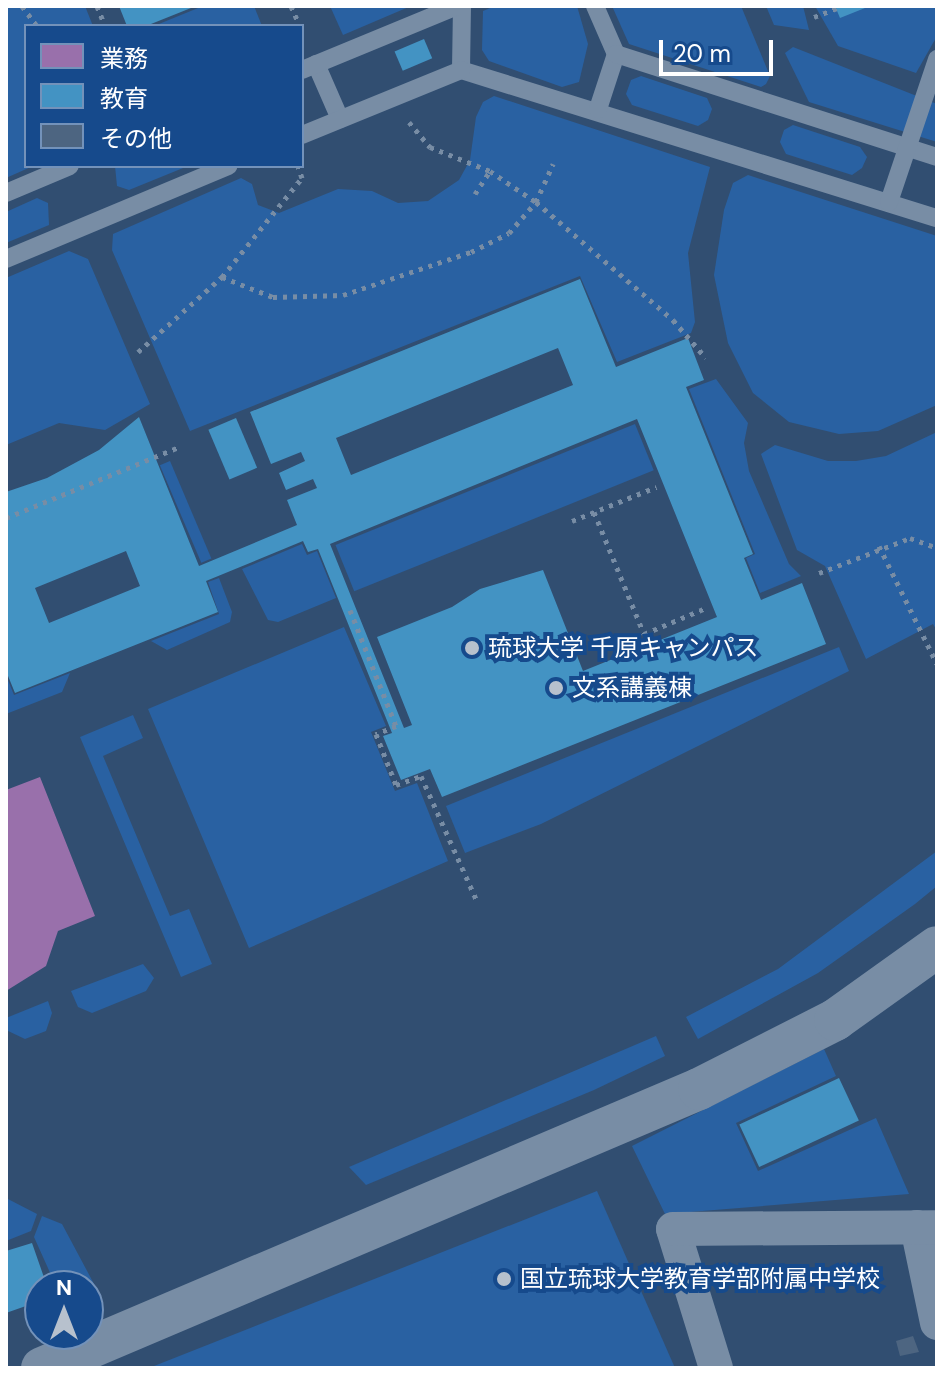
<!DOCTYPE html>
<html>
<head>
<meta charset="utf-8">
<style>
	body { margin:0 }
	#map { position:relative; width:943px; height:1374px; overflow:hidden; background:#314e71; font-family:"DM Sans","Noto Sans JP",sans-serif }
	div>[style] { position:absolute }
	.green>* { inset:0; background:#2961a2; transform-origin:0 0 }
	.offices>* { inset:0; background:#9970ab }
	.schools>* { inset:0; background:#4393c3; transform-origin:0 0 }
	.building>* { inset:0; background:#4d6581 }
	.path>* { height:5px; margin-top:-2.5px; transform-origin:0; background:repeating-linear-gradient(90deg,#788da5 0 4px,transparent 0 10px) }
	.service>* { height:18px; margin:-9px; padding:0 9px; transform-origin:9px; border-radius:9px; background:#788da5 }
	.minor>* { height:34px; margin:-17px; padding:0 17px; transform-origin:17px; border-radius:17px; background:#788da5 }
	.tertiary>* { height:42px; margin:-21px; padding:0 21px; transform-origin:21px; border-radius:21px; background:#788da5 }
	.dots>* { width:22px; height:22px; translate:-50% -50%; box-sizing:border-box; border:4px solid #164a8c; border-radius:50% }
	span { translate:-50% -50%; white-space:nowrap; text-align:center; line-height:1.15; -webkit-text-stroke:8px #164a8c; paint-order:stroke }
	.poi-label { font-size:24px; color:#fff }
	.left { translate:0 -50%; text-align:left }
	.frame { position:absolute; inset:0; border:8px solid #fff; pointer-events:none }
	.legend { position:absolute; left:24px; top:24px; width:280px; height:144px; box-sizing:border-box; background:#164a8c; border:2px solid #7392ba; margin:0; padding:10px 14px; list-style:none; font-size:24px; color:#fff }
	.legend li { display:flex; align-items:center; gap:16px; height:40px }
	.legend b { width:40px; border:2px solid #7392ba }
	.north { position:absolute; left:24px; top:1270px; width:80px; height:80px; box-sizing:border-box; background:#164a8c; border:2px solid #7392ba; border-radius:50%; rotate:0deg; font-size:22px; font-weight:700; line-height:32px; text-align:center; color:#fff }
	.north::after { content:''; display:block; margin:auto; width:28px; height:36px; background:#b7c1cd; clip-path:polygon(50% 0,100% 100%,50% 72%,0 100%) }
	.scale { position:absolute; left:659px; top:40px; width:114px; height:36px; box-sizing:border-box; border:4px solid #fff; border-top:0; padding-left:10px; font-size:24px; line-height:28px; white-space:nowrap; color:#fff; -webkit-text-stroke:6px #164a8c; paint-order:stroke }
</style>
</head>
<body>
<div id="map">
	<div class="green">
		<i style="clip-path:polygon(6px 6px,85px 6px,93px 26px,26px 26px,26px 166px,33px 166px,6px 178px)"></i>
		<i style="clip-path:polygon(203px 6px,254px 6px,262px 26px,154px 26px)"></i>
		<i style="clip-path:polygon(330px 6px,411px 6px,343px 35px)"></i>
		<i style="clip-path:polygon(495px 6px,577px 6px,588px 44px,579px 82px,562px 87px,489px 61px,482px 50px,483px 11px)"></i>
		<i style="clip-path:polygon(612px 6px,741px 6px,770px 76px,766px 84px,761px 87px,629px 44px)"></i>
		<i style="clip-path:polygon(766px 6px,803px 6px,809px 30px,774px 25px)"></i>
		<i style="clip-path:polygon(815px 6px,937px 6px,937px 36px,916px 73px,838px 46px)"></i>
		<i style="clip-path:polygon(793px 47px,937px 104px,937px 142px,809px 102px,785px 53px)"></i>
		<i style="clip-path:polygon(641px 76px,707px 98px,712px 109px,708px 120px,698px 126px,632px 105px,626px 94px,631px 80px)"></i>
		<i style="clip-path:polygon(494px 96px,710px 167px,688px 253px,695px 322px,691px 333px,617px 362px,580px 276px,190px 431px,112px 250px,113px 234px,241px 178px,252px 184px,258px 205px,279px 213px,338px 189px,372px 191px,398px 203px,428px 201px,459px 180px,470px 160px,476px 117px,483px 102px)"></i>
		<i style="clip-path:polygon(793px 125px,860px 147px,867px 157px,862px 168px,852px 175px,786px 154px,780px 142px,784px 130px)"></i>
		<i style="clip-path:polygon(115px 166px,188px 166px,129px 190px,117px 186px)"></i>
		<i style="clip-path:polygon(748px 175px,937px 236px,937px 405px,878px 431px,839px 434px,789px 422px,753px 393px,728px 343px,714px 275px,724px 210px,733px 183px)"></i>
		<i style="clip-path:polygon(37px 198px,48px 203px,49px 225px,6px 243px,6px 212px)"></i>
		<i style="clip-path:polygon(69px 251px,88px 259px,150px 404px,105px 430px,59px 423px,6px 445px,6px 278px)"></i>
		<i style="clip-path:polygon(716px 379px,748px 423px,744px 443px,749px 471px,789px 564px,801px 576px,760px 593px,746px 558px,755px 554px,689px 389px)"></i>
		<i style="left:635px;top:424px;width:50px;height:323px;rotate:68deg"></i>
		<i style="clip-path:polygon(937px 432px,937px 631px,933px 624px,866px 659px,825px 566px,797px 550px,761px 454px,775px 445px,828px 461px,856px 461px,886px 456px)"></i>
		<i style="left:170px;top:461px;width:106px;height:11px;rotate:67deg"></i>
		<i style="clip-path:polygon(302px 544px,307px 555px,317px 551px,336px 598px,278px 622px,268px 620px,242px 569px)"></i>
		<i style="clip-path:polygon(219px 578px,232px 612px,230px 622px,167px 650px,151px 641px,219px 614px,208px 582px)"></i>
		<i style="clip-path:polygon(344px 627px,386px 726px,371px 732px,395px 791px,417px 783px,448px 861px,249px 948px,148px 709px)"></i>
		<i style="clip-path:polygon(839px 647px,849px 671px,541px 824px,465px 853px,446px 806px)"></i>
		<i style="clip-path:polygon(70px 673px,62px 692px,6px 714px,6px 675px,14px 695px)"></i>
		<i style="clip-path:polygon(133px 715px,143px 738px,103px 756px,170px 916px,189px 909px,212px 964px,181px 977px,80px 737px)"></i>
		<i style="clip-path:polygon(937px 851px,937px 886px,915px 904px,818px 973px,698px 1039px,686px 1017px,778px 969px)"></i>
		<i style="clip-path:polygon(143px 964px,154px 978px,146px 991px,92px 1013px,78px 1007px,71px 991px)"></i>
		<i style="clip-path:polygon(48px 1001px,52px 1013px,46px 1031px,25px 1039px,6px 1030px,6px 1018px)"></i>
		<i style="clip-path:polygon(656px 1036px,665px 1056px,594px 1090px,366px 1185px,349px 1167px)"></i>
		<i style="clip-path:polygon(824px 1049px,836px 1076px,736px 1123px,758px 1171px,876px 1118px,909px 1194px,665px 1214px,632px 1146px)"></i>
		<i style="clip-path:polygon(597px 1191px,675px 1368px,149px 1368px)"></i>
		<i style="clip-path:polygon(6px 1198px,37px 1214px,31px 1231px,6px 1241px)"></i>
		<i style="clip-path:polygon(42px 1216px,62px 1224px,101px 1297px,88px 1303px,88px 1286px,56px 1286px,34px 1237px)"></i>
	</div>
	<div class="offices">
		<i style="clip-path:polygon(40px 777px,95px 916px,58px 931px,46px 966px,6px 991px,6px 790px)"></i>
	</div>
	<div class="schools">
		<i style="clip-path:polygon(119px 6px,196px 6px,146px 26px,127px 26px)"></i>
		<i style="clip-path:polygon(835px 6px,870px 6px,840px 18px)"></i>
		<i style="left:424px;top:39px;width:21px;height:32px;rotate:67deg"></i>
		<i style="clip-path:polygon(evenodd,580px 279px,616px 367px,688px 338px,704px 380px,686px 387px,753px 554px,744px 558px,761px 600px,802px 583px,826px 644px,442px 797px,430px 769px,401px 780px,383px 736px,392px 733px,318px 549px,308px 552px,303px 541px,206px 581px,218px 612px,15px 693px,6px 671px,6px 492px,47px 478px,99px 450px,139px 417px,199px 566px,297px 525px,287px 500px,317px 488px,313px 479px,286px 490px,279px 473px,305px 461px,301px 452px,271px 464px,250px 412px,580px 279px,558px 348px,573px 385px,351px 475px,336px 438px,558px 348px,580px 279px,637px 419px,717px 617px,583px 671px,543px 570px,480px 589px,452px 607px,377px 637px,412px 725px,404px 728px,330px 544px,637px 419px,580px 279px,126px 551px,140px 586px,49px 623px,35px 588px,126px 551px)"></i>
		<i style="left:236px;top:418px;width:54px;height:30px;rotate:67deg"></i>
		<i style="left:839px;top:1078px;width:47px;height:110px;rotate:65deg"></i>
		<i style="clip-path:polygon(32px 1243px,47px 1286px,40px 1286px,40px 1301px,6px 1313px,6px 1251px)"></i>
	</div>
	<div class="building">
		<i style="clip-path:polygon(913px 1336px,919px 1352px,900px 1356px,896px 1341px)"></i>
	</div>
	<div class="path">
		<i style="left:22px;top:6px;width:25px;rotate:53deg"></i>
		<i style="left:97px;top:6px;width:22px;rotate:68deg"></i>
		<i style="left:291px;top:6px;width:22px;rotate:66deg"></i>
		<i style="left:814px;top:17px;width:30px;rotate:-21deg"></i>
		<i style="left:409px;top:122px;width:33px;rotate:50deg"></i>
		<i style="left:430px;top:147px;width:65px;rotate:21.8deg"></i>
		<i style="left:490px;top:171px;width:55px;rotate:34deg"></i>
		<i style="left:536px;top:202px;width:42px;rotate:-65.9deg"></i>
		<i style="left:475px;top:194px;width:27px;rotate:-57deg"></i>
		<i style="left:222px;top:277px;width:127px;rotate:-51.1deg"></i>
		<i style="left:302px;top:178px;width:13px;rotate:-108deg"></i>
		<i style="left:138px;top:352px;width:113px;rotate:-41.8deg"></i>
		<i style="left:222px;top:277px;width:55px;rotate:21.4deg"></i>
		<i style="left:273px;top:297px;width:70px;rotate:-1.6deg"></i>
		<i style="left:343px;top:295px;width:135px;rotate:-18.6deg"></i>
		<i style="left:471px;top:252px;width:42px;rotate:-26.6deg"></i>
		<i style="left:509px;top:233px;width:41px;rotate:-48.9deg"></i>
		<i style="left:536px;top:202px;width:181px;rotate:40.7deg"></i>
		<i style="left:673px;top:320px;width:50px;rotate:49deg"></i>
		<i style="left:594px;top:512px;width:132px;rotate:67.7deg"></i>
		<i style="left:644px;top:634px;width:67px;rotate:-22.8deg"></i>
		<i style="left:6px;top:518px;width:185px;rotate:-22.3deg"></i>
		<i style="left:572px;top:521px;width:91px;rotate:-22deg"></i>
		<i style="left:879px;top:546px;width:131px;rotate:63.8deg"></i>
		<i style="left:819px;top:573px;width:97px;rotate:-21deg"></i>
		<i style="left:910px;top:538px;width:29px;rotate:20deg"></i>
		<i style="left:350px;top:610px;width:125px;rotate:68.4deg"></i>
		<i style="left:396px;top:726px;width:22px;rotate:158deg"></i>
		<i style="left:376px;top:734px;width:55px;rotate:68.6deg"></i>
		<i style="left:396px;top:785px;width:27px;rotate:-20deg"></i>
		<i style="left:421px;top:776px;width:135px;rotate:65.9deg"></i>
	</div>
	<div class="service">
		<i style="left:462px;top:6px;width:64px;rotate:90.9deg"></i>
		<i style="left:461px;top:70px;width:498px;rotate:17.3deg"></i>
		<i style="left:595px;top:6px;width:52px;rotate:66.4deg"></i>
		<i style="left:616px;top:54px;width:58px;rotate:108.1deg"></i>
		<i style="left:616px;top:54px;width:337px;rotate:17.8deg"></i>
		<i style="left:316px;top:64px;width:60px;rotate:66.4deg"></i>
		<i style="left:302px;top:70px;width:168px;rotate:-22.4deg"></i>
		<i style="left:302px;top:135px;width:172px;rotate:-22.2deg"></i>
		<i style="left:6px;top:193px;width:69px;rotate:-22.9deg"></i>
		<i style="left:889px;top:202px;width:151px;rotate:-71.4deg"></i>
		<i style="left:6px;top:259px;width:241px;rotate:-22.7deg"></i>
	</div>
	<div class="minor">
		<i style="left:917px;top:1227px;width:98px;rotate:78.2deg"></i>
		<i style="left:716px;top:1368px;width:145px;rotate:-107.2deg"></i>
		<i style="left:673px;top:1229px;width:264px;rotate:-0.4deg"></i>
	</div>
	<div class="tertiary">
		<i style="left:42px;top:1368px;width:714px;rotate:-23.01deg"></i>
		<i style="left:699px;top:1089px;width:153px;rotate:-26.9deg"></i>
		<i style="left:835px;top:1020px;width:125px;rotate:-35.6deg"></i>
	</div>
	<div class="dots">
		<i style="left:472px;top:648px;background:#b7c1cd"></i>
		<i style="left:556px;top:688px;background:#b7c1cd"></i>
		<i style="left:504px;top:1279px;background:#b7c1cd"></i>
	</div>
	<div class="poi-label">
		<span class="left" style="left:488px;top:648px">琉球大学 千原キャンパス</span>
		<span class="left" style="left:572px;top:688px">文系講義棟</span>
		<span class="left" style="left:520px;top:1279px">国立琉球大学教育学部附属中学校</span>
	</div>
	<div class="frame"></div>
	<ul class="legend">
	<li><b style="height:22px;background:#9970ab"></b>業務</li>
	<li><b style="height:22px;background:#4393c3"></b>教育</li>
	<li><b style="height:22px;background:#4d6581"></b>その他</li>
	</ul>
	<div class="north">N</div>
	<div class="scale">20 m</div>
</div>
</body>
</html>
